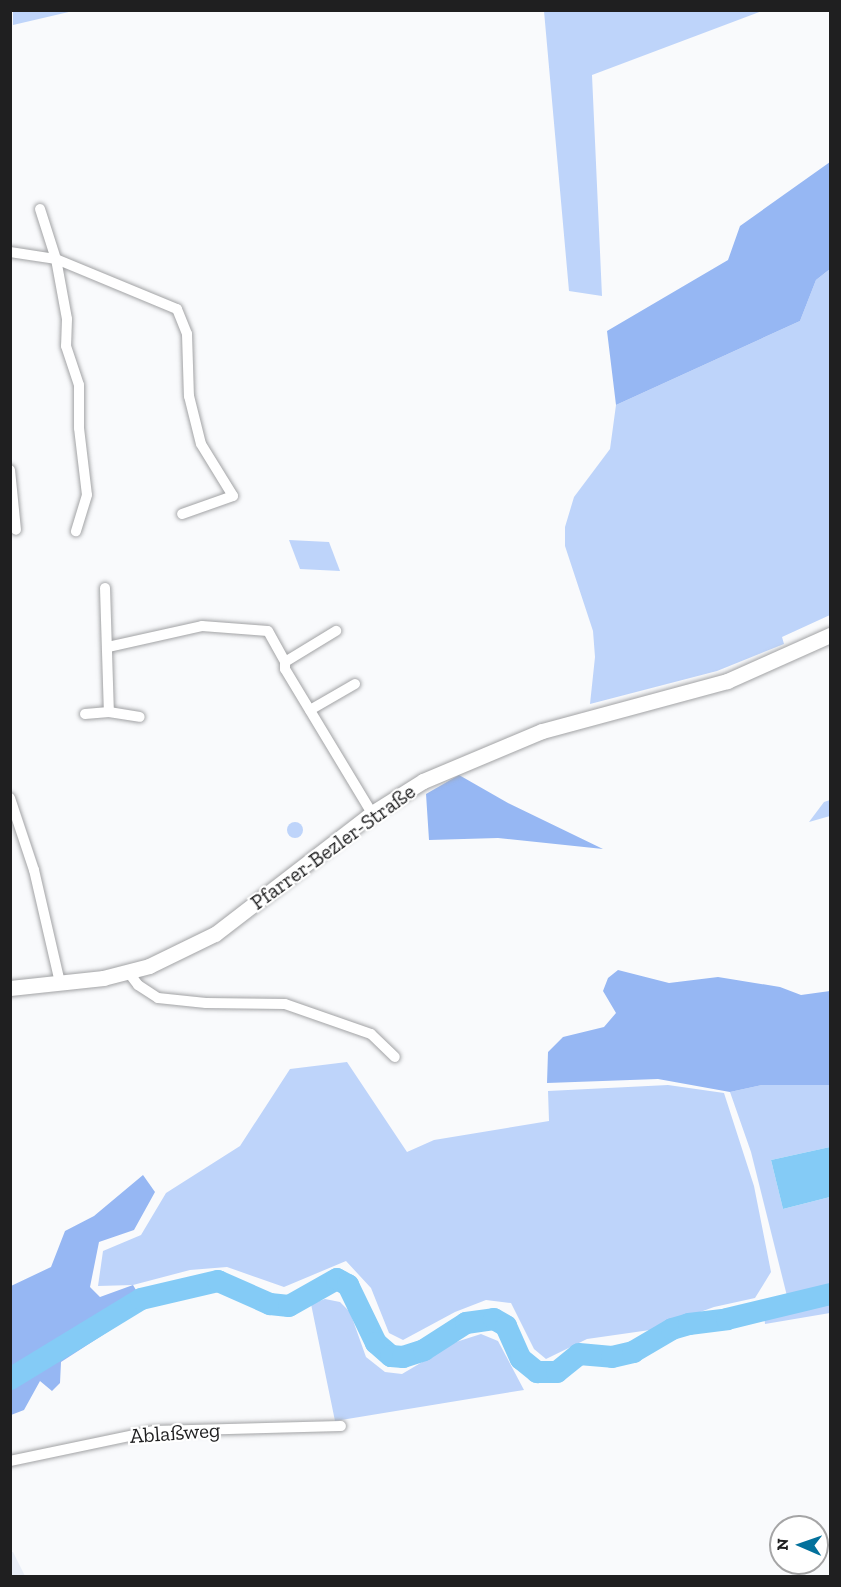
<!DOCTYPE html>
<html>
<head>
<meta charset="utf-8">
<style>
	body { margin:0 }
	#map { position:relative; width:841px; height:1587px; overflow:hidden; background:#f9fafc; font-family:"Zilla Slab",serif }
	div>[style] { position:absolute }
	.built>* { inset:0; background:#e9eef7 }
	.green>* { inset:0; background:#bed4fa }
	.round { border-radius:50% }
	.forest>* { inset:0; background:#96b7f3 }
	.water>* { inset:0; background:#84cbf6 }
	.river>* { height:22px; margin:-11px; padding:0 11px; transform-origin:11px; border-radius:11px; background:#84cbf6 }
	.roads { filter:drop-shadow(0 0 2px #a2a3a5) drop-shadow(0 0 2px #a2a3a5) }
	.street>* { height:10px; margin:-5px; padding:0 5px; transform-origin:5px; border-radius:5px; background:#fff }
	.secondary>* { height:15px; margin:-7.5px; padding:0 7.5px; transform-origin:7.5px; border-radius:7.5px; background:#fff }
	span { translate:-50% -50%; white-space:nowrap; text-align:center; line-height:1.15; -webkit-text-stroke:4.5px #fff; paint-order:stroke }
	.street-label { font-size:21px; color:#1f1f20 }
	.frame { position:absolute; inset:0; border:12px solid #1f1f20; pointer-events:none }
	.north { position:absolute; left:769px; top:1515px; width:60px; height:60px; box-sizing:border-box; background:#fff; border:2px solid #a5a5a6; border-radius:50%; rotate:272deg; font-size:16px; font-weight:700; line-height:24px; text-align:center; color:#1f1f20 }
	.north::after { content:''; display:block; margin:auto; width:21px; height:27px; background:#03719c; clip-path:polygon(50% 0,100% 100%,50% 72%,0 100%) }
</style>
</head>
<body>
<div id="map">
	<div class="built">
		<i style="clip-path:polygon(11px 1552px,13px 1552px,25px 1576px,11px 1576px)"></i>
	</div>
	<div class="green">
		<i style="clip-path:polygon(13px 11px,13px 10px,73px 11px,13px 25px)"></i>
		<i style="clip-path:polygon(544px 11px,762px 11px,592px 75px,602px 296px,569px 291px)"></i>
		<i style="clip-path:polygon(830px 269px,830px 615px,782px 637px,784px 644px,717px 671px,590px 704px,595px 657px,593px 631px,565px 546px,565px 527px,574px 497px,610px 449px,616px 405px,800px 321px,816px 280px)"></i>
		<i style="clip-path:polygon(289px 540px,329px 542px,340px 571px,300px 569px)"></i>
		<i style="clip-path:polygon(830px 800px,830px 816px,809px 822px,824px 802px)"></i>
		<i class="round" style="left:287px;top:822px;width:16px;height:16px"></i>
		<i style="clip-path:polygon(347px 1062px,407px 1152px,434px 1140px,549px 1121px,548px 1091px,668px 1085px,724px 1093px,754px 1186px,771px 1272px,755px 1298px,714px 1307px,650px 1330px,587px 1339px,546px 1359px,534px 1349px,511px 1303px,486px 1300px,455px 1312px,403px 1340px,389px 1333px,371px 1288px,346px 1261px,284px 1287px,227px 1267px,190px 1270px,133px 1285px,98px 1286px,103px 1251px,141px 1235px,166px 1193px,240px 1146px,290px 1069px)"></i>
		<i style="clip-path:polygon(815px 1082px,830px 1085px,830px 1147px,771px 1160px,783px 1209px,830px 1197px,830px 1289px,788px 1300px,751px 1152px,730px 1092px,762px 1085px)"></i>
		<i style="clip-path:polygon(325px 1299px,340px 1302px,350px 1312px,366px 1357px,385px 1372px,402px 1374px,456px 1342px,481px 1334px,498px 1341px,524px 1390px,335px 1421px,311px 1304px)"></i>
		<i style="clip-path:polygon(830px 1301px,830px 1313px,765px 1324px,764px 1314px)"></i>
	</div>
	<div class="forest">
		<i style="clip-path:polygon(830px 162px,830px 269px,816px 280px,800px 321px,616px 405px,607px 331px,728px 260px,740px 226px)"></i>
		<i style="clip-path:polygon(459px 775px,508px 803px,603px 849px,498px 838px,429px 840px,426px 794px)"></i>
		<i style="clip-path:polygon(618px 970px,669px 983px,718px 977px,780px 987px,801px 995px,830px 991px,830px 1085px,762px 1085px,730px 1092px,658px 1079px,547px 1083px,548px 1052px,563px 1037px,604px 1027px,616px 1013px,603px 991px,608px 978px)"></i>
		<i style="clip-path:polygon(143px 1175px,155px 1192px,134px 1230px,99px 1242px,90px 1287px,100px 1297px,133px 1285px,146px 1307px,61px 1362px,60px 1383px,52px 1391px,40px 1381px,24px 1410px,11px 1415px,11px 1286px,51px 1267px,65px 1231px,94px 1216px)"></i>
	</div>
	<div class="water">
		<i style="clip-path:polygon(830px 1147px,830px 1197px,783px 1209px,771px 1160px)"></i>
	</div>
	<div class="river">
		<i style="left:10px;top:1379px;width:153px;rotate:-31.4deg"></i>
		<i style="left:141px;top:1299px;width:79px;rotate:-13.2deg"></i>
		<i style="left:218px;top:1281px;width:57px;rotate:23.9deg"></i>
		<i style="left:270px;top:1304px;width:19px;rotate:6deg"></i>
		<i style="left:289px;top:1306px;width:55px;rotate:-29.4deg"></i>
		<i style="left:337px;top:1279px;width:13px;rotate:29deg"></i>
		<i style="left:348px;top:1285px;width:64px;rotate:64.2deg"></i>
		<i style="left:376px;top:1343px;width:20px;rotate:41deg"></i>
		<i style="left:391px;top:1356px;width:12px;rotate:5deg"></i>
		<i style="left:403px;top:1357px;width:22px;rotate:-18deg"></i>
		<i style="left:424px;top:1350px;width:50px;rotate:-32.7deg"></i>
		<i style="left:466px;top:1323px;width:28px;rotate:-8deg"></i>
		<i style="left:494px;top:1319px;width:14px;rotate:30deg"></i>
		<i style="left:506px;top:1326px;width:36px;rotate:66deg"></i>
		<i style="left:521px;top:1359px;width:21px;rotate:39deg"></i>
		<i style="left:537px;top:1372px;width:20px"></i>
		<i style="left:557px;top:1372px;width:28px;rotate:-39deg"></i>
		<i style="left:579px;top:1354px;width:33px;rotate:5deg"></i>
		<i style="left:612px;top:1357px;width:22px;rotate:-13deg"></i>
		<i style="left:633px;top:1352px;width:45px;rotate:-30.5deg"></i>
		<i style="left:672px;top:1329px;width:18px;rotate:-16deg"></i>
		<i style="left:689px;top:1324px;width:38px;rotate:-7deg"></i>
		<i style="left:727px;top:1319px;width:106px;rotate:-13.6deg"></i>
	</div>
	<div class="roads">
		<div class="street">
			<i style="left:40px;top:209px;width:52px;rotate:72.3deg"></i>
			<i style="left:56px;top:259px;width:61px;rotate:79.6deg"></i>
			<i style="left:67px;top:319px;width:27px;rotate:92deg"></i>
			<i style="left:66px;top:346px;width:41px;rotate:71.6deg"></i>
			<i style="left:79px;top:385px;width:43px;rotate:90deg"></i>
			<i style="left:79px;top:428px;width:67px;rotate:83.2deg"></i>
			<i style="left:87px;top:495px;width:38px;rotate:107deg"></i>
			<i style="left:10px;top:252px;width:47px;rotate:8.7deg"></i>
			<i style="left:56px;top:259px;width:131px;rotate:22.5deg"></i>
			<i style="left:177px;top:309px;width:27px;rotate:68deg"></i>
			<i style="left:187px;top:334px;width:62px;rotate:88.2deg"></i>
			<i style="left:189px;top:396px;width:49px;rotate:76deg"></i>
			<i style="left:201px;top:444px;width:61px;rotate:58.4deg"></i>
			<i style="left:233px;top:496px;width:54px;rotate:160.6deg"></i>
			<i style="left:10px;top:470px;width:60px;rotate:84.3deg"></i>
			<i style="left:105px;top:588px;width:124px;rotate:88.2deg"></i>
			<i style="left:109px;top:712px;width:31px;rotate:9deg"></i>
			<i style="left:108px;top:647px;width:96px;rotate:-12.6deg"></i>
			<i style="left:202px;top:626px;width:66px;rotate:4.3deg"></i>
			<i style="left:268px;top:631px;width:35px;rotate:61deg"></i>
			<i style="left:285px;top:662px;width:7px;rotate:90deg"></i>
			<i style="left:285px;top:669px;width:168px;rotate:58.9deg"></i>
			<i style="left:285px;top:662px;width:60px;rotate:-31.3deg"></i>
			<i style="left:310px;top:710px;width:52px;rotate:-30deg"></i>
			<i style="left:85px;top:714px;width:24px;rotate:-5deg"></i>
			<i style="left:10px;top:798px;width:76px;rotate:71.6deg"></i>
			<i style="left:34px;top:870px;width:116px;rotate:77deg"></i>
			<i style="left:129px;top:973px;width:15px;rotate:53deg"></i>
			<i style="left:138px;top:985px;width:24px;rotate:33deg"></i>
			<i style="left:158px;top:998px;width:48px;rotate:5.9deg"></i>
			<i style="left:206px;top:1003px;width:79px;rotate:0.7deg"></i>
			<i style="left:285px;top:1004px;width:91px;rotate:19.2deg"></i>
			<i style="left:371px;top:1034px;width:33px;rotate:44deg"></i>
			<i style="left:10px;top:1461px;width:147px;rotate:-11.8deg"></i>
			<i style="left:154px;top:1431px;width:187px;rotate:-1.5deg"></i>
		</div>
		<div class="secondary">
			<i style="left:10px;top:988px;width:94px;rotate:-6.1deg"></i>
			<i style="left:103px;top:978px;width:48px;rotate:-14.6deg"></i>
			<i style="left:149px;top:966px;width:73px;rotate:-25.9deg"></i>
			<i style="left:215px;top:934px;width:198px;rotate:-37.6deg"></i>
			<i style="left:372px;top:813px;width:60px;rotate:-32.1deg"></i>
			<i style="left:423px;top:781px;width:129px;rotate:-22.8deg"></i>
			<i style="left:542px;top:731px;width:192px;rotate:-15.1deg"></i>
			<i style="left:727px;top:681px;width:113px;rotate:-24.1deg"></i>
		</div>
	</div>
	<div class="street-label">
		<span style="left:333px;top:847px;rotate:-36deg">Pfarrer-Bezler-Straße</span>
		<span style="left:175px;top:1433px;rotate:-4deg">Ablaßweg</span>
	</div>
	<div class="frame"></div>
	<div class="north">N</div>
</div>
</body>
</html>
